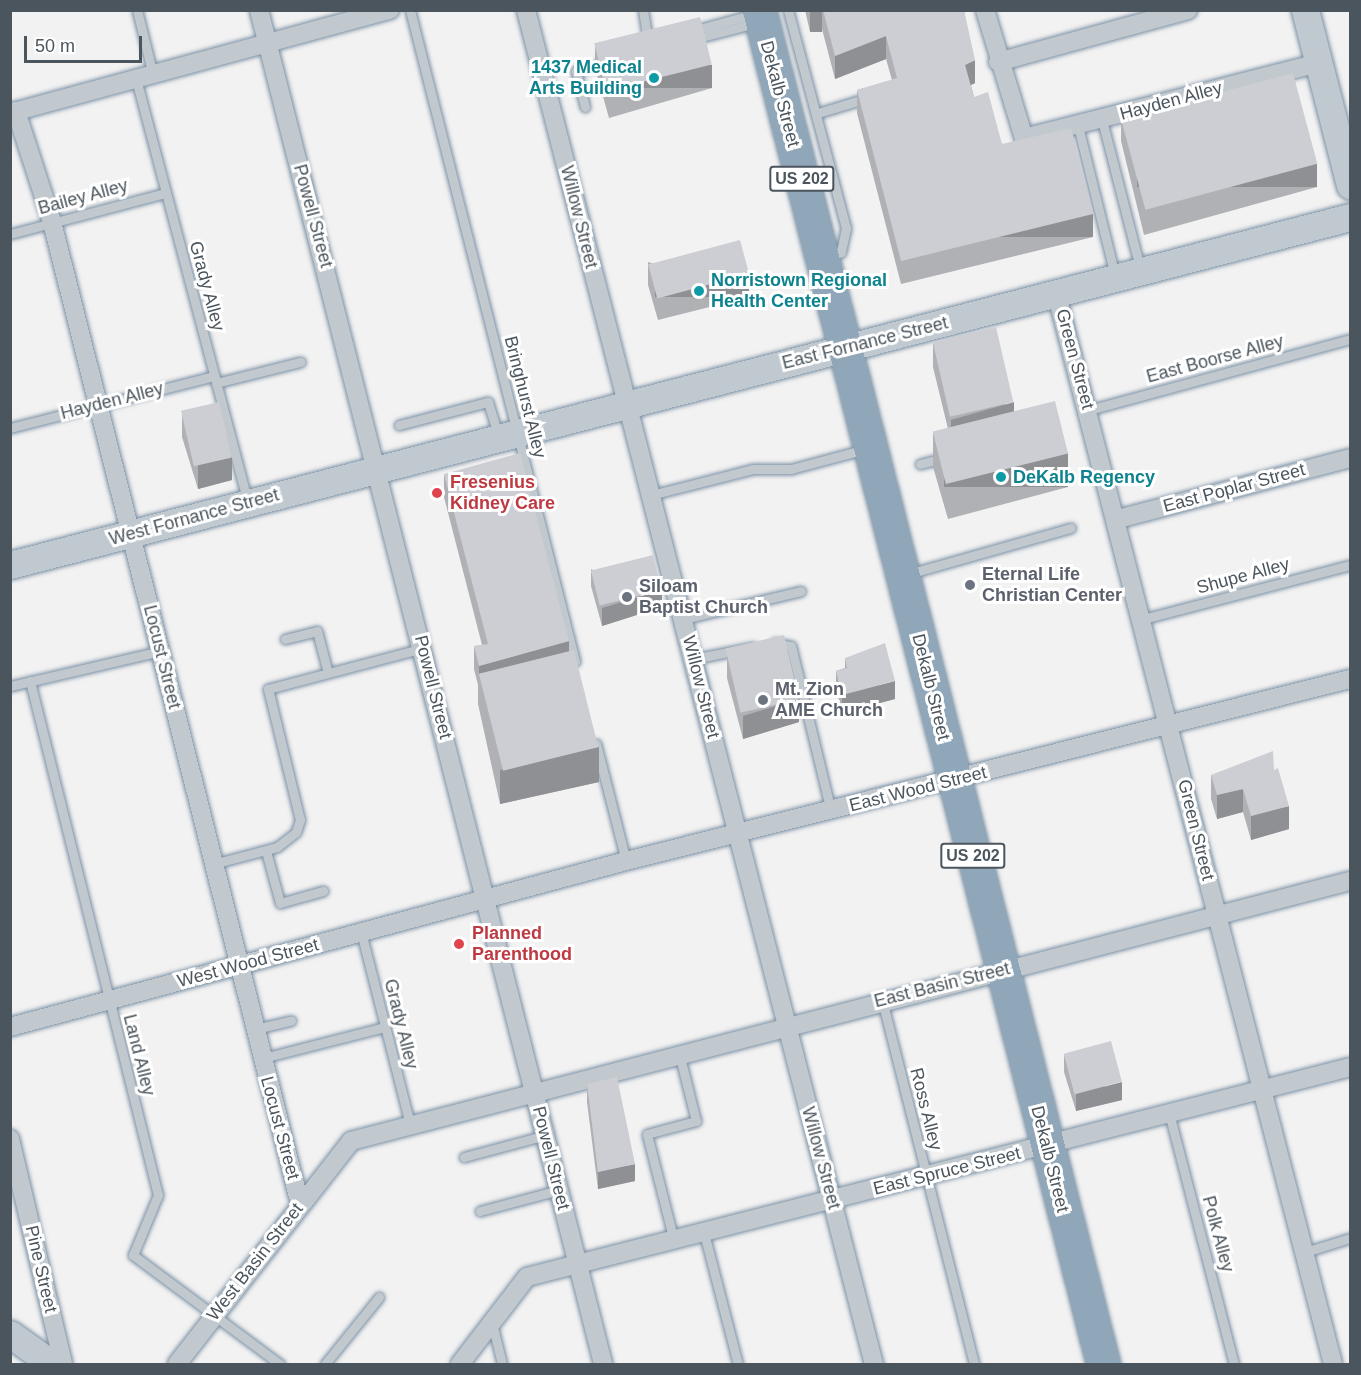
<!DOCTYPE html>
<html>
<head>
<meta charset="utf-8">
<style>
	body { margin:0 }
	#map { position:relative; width:1361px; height:1375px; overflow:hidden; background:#f3f2f2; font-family:Arial,sans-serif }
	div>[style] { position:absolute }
	.roads { filter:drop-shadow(0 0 2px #7b91a5) drop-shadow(0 0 2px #7b91a5) }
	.lane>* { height:9px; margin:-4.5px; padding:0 4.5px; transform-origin:4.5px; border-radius:4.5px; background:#c1c9ce }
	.street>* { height:18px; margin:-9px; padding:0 9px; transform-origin:9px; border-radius:9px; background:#c1c9ce }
	.secondary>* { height:27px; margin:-13.5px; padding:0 13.5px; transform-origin:13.5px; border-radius:13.5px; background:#c0c8d0 }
	.highway>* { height:33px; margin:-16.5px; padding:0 16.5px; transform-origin:16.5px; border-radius:16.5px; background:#90a6b9 }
	.wall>* { inset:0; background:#afb1b5 }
	.shaded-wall>* { inset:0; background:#8f9094; transform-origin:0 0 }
	.building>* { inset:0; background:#ccced3; transform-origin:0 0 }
	.dots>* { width:16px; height:16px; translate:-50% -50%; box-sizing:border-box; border:3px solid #fff; border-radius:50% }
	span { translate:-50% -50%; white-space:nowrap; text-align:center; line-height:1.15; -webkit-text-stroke:6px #fff; paint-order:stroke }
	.shield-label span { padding:2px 4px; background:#fff; border:2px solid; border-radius:4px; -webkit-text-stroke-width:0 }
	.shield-label { font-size:16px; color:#4b555d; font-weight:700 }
	.culture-label { font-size:18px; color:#0d838f; font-weight:700 }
	.right { translate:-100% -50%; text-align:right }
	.left { translate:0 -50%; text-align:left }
	.street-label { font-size:18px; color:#4b555d }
	.health-label { font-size:18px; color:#be3a42; font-weight:700 }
	.worship-label { font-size:18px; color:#5b616d; font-weight:700 }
	.frame { position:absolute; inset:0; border:12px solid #4b555d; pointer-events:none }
	.scale { position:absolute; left:24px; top:36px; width:118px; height:27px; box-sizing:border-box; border:3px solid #4b555d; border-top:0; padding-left:8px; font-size:18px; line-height:21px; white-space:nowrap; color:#4b555d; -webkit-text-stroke:4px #fff; paint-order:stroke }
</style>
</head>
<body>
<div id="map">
	<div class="roads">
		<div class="lane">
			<i style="left:137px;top:10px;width:67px;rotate:76.2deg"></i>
			<i style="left:410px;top:10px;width:672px;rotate:75.78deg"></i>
			<i style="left:643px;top:10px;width:25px;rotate:81deg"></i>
			<i style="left:647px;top:35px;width:9px;rotate:21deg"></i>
			<i style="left:788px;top:10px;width:226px;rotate:75.1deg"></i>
			<i style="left:846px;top:228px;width:25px;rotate:102deg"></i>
			<i style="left:841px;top:252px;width:14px;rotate:163deg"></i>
			<i style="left:692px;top:31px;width:64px;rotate:-15.3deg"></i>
			<i style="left:694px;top:39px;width:64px;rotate:-14.5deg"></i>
			<i style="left:136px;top:79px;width:435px;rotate:75.2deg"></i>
			<i style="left:585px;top:107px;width:37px;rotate:-104deg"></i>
			<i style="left:576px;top:71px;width:30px;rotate:-15deg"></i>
			<i style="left:818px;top:113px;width:51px;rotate:-17deg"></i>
			<i style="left:1102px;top:120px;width:153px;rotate:75.6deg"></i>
			<i style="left:1078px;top:126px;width:154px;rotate:76.1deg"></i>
			<i style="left:10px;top:234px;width:160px;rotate:-14.8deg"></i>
			<i style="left:216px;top:383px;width:87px;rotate:-14deg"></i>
			<i style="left:1089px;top:410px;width:270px;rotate:-15.2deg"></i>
			<i style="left:399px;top:425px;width:92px;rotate:-14.5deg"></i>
			<i style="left:488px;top:402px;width:34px;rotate:73deg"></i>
			<i style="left:10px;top:428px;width:211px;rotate:-14.3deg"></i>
			<i style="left:920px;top:464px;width:25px;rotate:-14deg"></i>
			<i style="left:651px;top:495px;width:105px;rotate:-14.3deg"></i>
			<i style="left:753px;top:469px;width:38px"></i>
			<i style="left:791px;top:469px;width:78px;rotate:-14.9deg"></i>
			<i style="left:908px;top:574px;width:169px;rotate:-15.8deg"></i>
			<i style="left:683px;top:619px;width:121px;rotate:-13.3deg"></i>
			<i style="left:1143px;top:619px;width:214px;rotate:-14.6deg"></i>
			<i style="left:285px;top:639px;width:33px;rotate:-14deg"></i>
			<i style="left:317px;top:631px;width:43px;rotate:75.3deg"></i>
			<i style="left:775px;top:643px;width:16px;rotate:11deg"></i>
			<i style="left:791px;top:646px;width:170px;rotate:76.4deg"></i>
			<i style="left:693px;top:659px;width:61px;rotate:-11.3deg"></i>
			<i style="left:30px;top:681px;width:530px;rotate:76.02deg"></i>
			<i style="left:158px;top:1195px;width:65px;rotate:112.6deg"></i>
			<i style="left:133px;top:1255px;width:183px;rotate:36.6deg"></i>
			<i style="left:10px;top:686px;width:155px;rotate:-13.1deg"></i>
			<i style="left:596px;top:744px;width:121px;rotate:75.6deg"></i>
			<i style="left:266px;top:851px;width:54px;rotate:74.9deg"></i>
			<i style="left:280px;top:903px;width:45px;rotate:-15.6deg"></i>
			<i style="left:213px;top:864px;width:66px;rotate:-14.9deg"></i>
			<i style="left:277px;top:847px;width:24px;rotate:-38deg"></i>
			<i style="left:296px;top:832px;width:13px;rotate:-72deg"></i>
			<i style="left:300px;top:820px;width:135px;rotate:-103.7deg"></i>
			<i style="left:268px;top:689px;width:160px;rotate:-14.8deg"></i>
			<i style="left:361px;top:932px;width:198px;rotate:75.7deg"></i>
			<i style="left:882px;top:1000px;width:375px;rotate:75.8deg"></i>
			<i style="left:255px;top:1029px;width:37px;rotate:-13deg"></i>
			<i style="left:263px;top:1058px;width:126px;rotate:-14.3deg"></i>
			<i style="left:1169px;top:1113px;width:259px;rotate:75.5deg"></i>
			<i style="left:464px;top:1157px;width:85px;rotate:-15deg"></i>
			<i style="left:480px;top:1211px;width:82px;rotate:-14.9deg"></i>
			<i style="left:704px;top:1233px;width:135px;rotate:75.5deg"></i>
			<i style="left:674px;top:1241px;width:110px;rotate:-104.2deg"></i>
			<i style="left:647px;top:1134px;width:51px;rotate:-14.9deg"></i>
			<i style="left:696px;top:1121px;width:70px;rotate:-104deg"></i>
			<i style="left:1305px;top:1252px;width:47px;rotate:-17.3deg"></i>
			<i style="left:492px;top:1323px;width:42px;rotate:76.3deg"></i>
			<i style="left:325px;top:1364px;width:86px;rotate:-51.1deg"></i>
		</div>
		<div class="street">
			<i style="left:259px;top:10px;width:1397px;rotate:75.74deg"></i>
			<i style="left:526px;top:10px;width:1398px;rotate:75.59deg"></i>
			<i style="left:985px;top:10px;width:134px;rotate:73.1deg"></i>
			<i style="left:1024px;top:138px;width:303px;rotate:-14.3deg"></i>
			<i style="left:998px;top:62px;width:197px;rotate:-15.3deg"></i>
			<i style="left:16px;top:111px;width:117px;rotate:72deg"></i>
			<i style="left:52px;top:222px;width:1013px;rotate:75.83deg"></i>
			<i style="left:10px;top:113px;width:394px;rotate:-15.2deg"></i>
			<i style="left:1057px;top:296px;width:1103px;rotate:75.51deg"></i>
			<i style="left:1118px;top:519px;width:240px;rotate:-14.7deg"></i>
			<i style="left:10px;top:1027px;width:638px;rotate:-15.08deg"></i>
			<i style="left:626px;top:861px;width:747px;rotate:-14.11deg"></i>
			<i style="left:10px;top:1139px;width:231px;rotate:76.7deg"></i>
			<i style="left:177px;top:1364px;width:283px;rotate:-52deg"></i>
			<i style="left:351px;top:1141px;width:1032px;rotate:-14.59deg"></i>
			<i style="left:460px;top:1364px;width:110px;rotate:-52.4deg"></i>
			<i style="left:527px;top:1277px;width:849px;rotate:-14.31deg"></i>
		</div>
		<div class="secondary">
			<i style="left:1305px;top:10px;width:181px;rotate:75.6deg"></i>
			<i style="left:10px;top:565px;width:1384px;rotate:-14.56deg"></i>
			<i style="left:10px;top:1334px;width:52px;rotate:35.5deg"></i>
		</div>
		<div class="highway">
			<i style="left:759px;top:10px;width:1397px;rotate:75.74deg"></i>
		</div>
	</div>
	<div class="wall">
		<i style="clip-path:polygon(805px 10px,964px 10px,975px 83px,971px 85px,974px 97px,1002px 144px,1093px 237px,901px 284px,857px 113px,857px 90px,892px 80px,886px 59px,835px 79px,822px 29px,810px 32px)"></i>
		<i style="clip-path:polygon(595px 45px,712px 88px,609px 118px,595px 68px)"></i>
		<i style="clip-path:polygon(1121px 118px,1317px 187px,1144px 235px,1121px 141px)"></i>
		<i style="clip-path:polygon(648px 262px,749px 297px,658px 320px,648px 285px)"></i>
		<i style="clip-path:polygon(933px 343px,1014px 412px,1068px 487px,948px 519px,933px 467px,933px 433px,948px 429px,933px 367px)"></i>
		<i style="clip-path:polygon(182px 413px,232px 480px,198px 489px,182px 437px)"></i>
		<i style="clip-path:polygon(444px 474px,569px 651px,599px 782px,500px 804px,478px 704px,478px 685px,474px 669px,474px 646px,482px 645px,444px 497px)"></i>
		<i style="clip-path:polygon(591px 569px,662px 607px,602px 626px,591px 586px)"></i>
		<i style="clip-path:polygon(727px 655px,799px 722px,743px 739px,727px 678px)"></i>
		<i style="clip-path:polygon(845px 658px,895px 699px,842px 713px,836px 688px,836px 671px,845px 668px)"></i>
		<i style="clip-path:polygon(1274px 770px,1289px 829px,1251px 840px,1243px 812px,1217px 819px,1211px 799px,1211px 775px)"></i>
		<i style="clip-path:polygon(1064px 1055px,1122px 1100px,1076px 1111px,1064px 1072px)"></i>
		<i style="clip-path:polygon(587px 1084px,635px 1181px,598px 1189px,587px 1102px)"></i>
	</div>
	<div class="shaded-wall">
		<i style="left:810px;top:10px;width:12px;height:22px"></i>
		<i style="clip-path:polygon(886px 36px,886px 59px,835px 79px,835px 56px)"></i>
		<i style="clip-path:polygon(975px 60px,975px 83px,965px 88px,965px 65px)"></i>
		<i style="left:712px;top:65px;width:23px;height:107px;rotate:90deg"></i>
		<i style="left:1317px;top:164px;width:23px;height:180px;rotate:90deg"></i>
		<i style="left:1093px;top:214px;width:23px;height:198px;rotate:90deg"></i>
		<i style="left:749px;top:274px;width:23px;height:94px;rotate:90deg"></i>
		<i style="clip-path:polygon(1014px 402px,1014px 425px,951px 443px,951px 420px)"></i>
		<i style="left:1068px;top:453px;width:34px;height:124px;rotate:90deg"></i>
		<i style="clip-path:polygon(232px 457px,232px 480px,198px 489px,198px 465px)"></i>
		<i style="clip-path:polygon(662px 590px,662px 607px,602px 626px,602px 608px)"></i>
		<i style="clip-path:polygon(569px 641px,569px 664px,479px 674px,479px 666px)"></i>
		<i style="clip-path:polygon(895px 681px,895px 699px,842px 713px,842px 695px)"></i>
		<i style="clip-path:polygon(799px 699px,799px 722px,743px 739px,743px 716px)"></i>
		<i style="clip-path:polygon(599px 747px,599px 782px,500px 804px,500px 770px)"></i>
		<i style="clip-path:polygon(1243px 789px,1243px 812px,1217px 819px,1217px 795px)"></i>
		<i style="clip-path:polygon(1289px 806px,1289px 829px,1251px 840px,1251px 816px)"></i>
		<i style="clip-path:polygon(1122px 1082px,1122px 1100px,1076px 1111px,1076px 1094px)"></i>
		<i style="clip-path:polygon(635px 1164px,635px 1181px,598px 1189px,598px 1172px)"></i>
	</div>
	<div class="building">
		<i style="clip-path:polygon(823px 10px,964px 10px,975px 60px,965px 65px,974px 97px,988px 92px,1002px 144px,1071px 128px,1093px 214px,901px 261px,857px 90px,897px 78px,886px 36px,835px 56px)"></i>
		<i style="left:700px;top:17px;width:49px;height:109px;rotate:76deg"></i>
		<i style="left:1293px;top:73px;width:94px;height:178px;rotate:75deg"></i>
		<i style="left:740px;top:240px;width:35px;height:95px;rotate:75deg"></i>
		<i style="left:996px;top:327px;width:77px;height:65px;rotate:77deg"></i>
		<i style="left:1055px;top:401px;width:54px;height:126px;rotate:76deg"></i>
		<i style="left:219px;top:402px;width:57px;height:39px;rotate:77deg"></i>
		<i style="clip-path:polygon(520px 453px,569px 641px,479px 666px,474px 646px,488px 644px,444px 474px)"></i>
		<i style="left:653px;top:555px;width:36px;height:64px;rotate:76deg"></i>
		<i style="left:784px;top:635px;width:66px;height:60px;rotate:77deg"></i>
		<i style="clip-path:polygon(885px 643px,895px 681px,842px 695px,836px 671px,847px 668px,845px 658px)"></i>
		<i style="left:574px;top:650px;width:100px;height:98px;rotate:76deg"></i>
		<i style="clip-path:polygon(1273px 751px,1274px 770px,1278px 768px,1289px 806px,1251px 816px,1243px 789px,1217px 795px,1211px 775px)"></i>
		<i style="left:1111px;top:1041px;width:42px;height:49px;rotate:75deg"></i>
		<i style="clip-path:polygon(617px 1077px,635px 1164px,598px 1172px,587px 1084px)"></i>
	</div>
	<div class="dots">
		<i style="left:654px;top:78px;background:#0f9aa8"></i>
		<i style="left:699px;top:291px;background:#0f9aa8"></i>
		<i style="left:1001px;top:477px;background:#0f9aa8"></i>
		<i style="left:437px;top:493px;background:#e0444e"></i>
		<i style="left:970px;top:585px;background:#6b7280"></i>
		<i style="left:627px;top:597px;background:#6b7280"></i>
		<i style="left:763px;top:700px;background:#6b7280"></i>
		<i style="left:459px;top:944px;background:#e0444e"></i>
	</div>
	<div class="shield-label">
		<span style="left:802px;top:179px">US 202</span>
		<span style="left:973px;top:856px">US 202</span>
	</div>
	<div class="culture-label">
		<span class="right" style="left:642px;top:78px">1437 Medical<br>Arts Building</span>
		<span class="left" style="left:711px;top:291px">Norristown Regional<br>Health Center</span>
		<span class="left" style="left:1013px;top:477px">DeKalb Regency</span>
	</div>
	<div class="street-label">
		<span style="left:780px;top:94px;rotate:75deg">Dekalb Street</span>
		<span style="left:1171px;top:101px;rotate:-15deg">Hayden Alley</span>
		<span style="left:83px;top:197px;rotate:-15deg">Bailey Alley</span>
		<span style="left:313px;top:216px;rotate:75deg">Powell Street</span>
		<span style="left:579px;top:217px;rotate:76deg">Willow Street</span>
		<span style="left:207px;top:286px;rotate:75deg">Grady Alley</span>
		<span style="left:865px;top:343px;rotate:-14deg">East Fornance Street</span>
		<span style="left:1075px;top:359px;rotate:75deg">Green Street</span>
		<span style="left:1215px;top:359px;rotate:-15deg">East Boorse Alley</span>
		<span style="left:525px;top:397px;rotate:76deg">Bringhurst Alley</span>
		<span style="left:112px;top:401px;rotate:-14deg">Hayden Alley</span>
		<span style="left:1234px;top:488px;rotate:-15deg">East Poplar Street</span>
		<span style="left:194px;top:517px;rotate:-15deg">West Fornance Street</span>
		<span style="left:1243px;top:576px;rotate:-15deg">Shupe Alley</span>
		<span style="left:162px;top:657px;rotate:76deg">Locust Street</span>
		<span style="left:433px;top:687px;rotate:76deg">Powell Street</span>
		<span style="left:701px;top:687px;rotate:76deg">Willow Street</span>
		<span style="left:931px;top:687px;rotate:76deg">Dekalb Street</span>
		<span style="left:918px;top:789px;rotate:-14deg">East Wood Street</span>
		<span style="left:1196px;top:830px;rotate:76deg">Green Street</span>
		<span style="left:248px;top:963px;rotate:-15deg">West Wood Street</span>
		<span style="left:942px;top:985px;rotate:-14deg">East Basin Street</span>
		<span style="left:401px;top:1024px;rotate:76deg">Grady Alley</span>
		<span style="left:139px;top:1055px;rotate:76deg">Land Alley</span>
		<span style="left:926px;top:1109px;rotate:76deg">Ross Alley</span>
		<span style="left:280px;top:1128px;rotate:75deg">Locust Street</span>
		<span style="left:551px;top:1158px;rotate:76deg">Powell Street</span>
		<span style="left:821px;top:1158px;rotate:75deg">Willow Street</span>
		<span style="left:1050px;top:1159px;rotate:76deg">Dekalb Street</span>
		<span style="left:947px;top:1171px;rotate:-14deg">East Spruce Street</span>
		<span style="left:1218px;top:1234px;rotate:75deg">Polk Alley</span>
		<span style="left:255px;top:1262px;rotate:-52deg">West Basin Street</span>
		<span style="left:41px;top:1269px;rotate:77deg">Pine Street</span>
	</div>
	<div class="health-label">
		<span class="left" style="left:450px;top:493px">Fresenius<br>Kidney Care</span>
		<span class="left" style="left:472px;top:944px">Planned<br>Parenthood</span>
	</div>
	<div class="worship-label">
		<span class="left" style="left:982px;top:585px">Eternal Life<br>Christian Center</span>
		<span class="left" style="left:639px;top:597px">Siloam<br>Baptist Church</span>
		<span class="left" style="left:775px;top:700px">Mt. Zion<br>AME Church</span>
	</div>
	<div class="frame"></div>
	<div class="scale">50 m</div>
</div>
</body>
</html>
